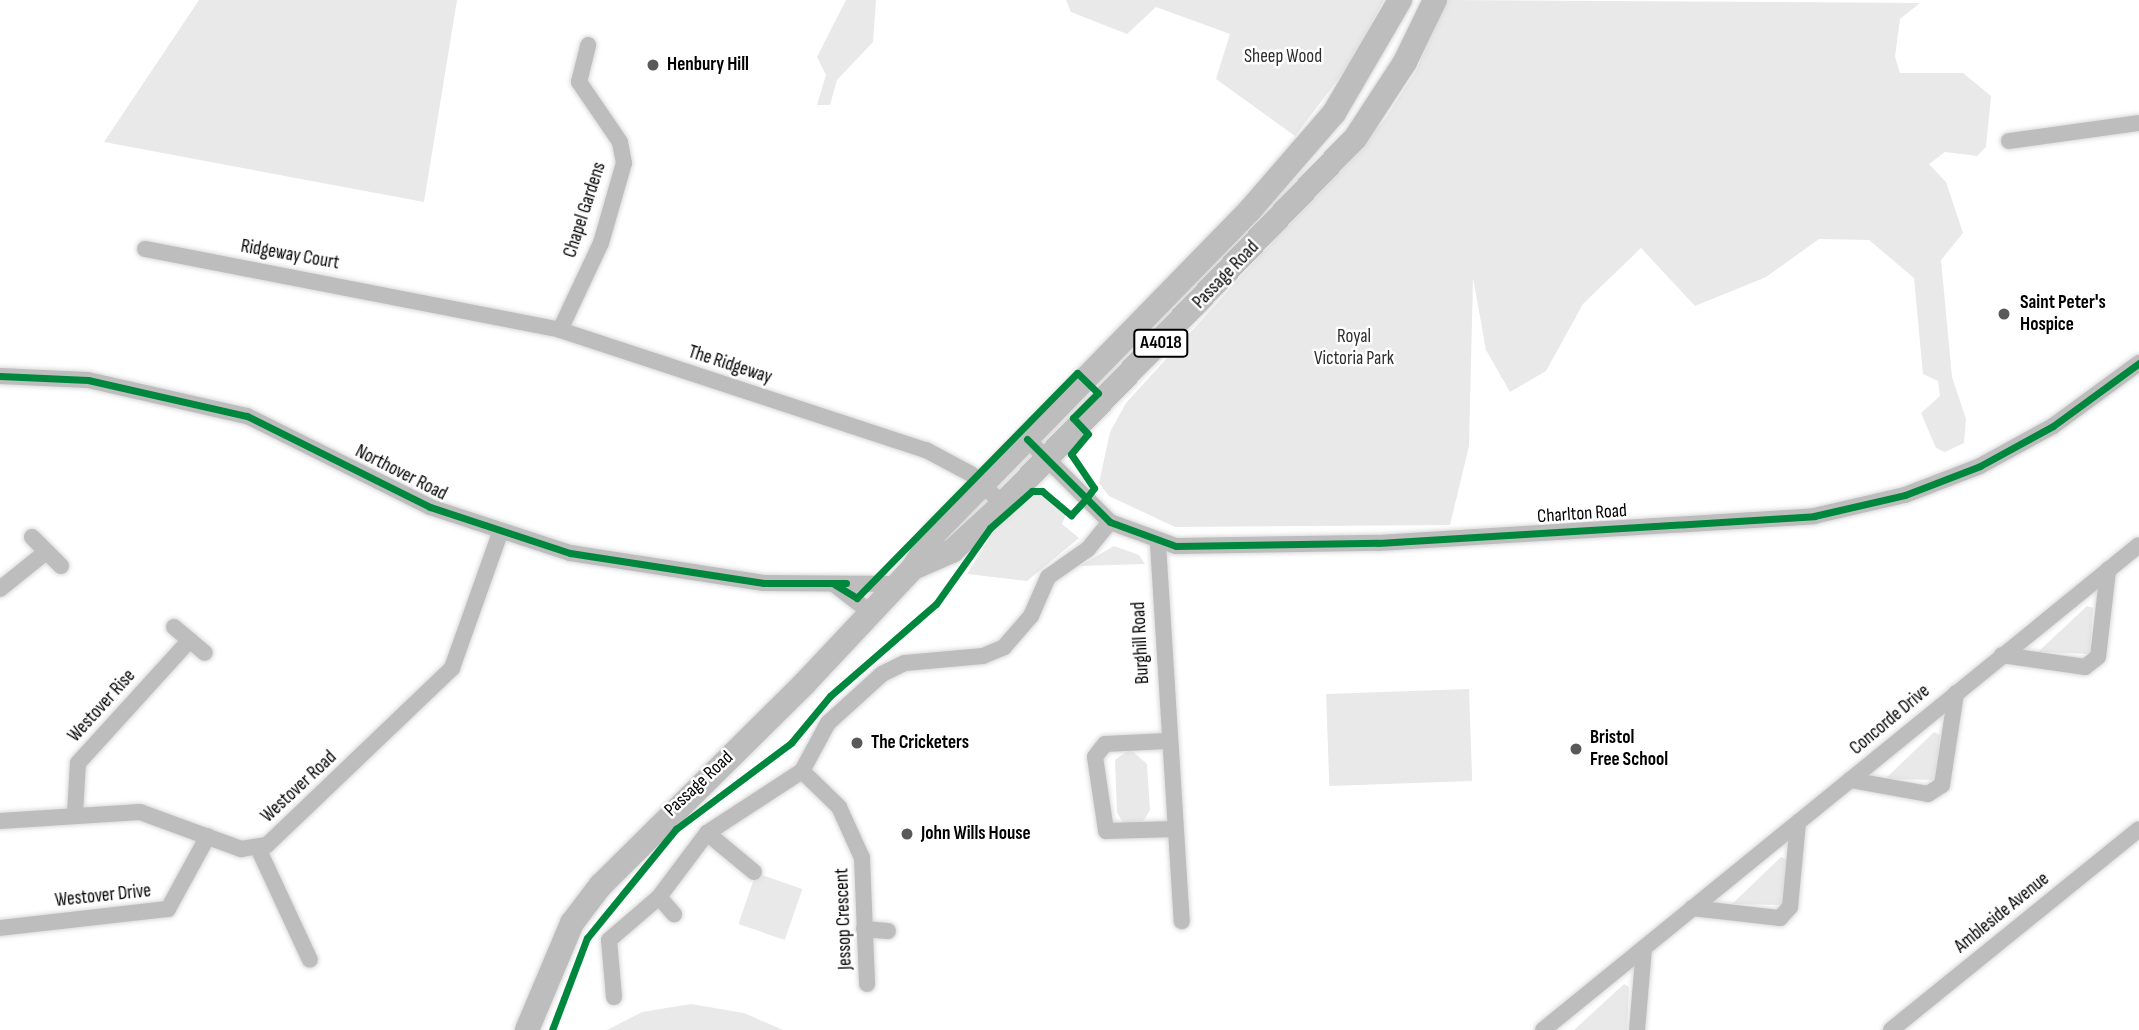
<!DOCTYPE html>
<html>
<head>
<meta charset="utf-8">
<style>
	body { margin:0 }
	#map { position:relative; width:2139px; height:1030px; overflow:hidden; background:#fff; font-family:"Sofia Sans Condensed",sans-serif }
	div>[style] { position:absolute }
	.green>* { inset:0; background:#e9e9e9; transform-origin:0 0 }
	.roads { filter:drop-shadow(0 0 2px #dbdbdb) drop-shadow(0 0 2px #dbdbdb) }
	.street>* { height:16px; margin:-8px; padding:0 8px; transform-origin:8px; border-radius:8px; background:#bdbdbd }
	.primary>* { height:24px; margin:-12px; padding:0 12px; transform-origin:12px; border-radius:12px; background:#bdbdbd }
	.cycleway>* { height:7px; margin:-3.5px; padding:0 3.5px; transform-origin:3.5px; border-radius:3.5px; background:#00873e }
	.dots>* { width:19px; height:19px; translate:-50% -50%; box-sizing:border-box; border:4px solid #fff; border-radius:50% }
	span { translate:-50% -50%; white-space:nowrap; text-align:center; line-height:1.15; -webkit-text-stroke:5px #fff; paint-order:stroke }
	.shield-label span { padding:2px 5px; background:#fff; border:2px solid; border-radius:5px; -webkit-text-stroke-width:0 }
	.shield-label { font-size:18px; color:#000; font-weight:700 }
	.park-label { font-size:19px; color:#2e2e2e }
	.poi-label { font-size:19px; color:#000; font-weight:700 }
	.left { translate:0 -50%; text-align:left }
	.street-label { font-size:19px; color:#000 }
</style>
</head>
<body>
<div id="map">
	<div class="green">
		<i style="clip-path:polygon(199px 0,457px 0,424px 202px,104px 142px)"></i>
		<i style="clip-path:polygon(846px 0,876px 0,873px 42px,837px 80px,830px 105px,817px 105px,826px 75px,817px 57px)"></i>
		<i style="clip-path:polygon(1066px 0,1384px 0,1348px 66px,1295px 136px,1216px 79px,1230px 34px,1156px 7px,1127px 34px,1071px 12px)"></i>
		<i style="clip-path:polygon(1447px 0,1920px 3px,1900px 19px,1895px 57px,1900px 73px,1963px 73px,1991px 96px,1986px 147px,1977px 156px,1945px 152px,1929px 164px,1946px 182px,1963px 233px,1941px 260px,1952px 377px,1966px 419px,1964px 443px,1945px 452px,1936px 448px,1921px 413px,1940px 396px,1938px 381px,1923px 374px,1914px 278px,1869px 240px,1819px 239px,1766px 277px,1695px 306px,1641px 248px,1583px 304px,1546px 371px,1510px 392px,1486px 350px,1473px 278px,1469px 446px,1450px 525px,1175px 527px,1109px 496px,1099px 483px,1110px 432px,1126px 403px,1385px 119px,1416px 71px)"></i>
		<i style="clip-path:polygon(1034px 495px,1045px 495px,1066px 514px,1062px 524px,1079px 538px,1027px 581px,967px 574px,994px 530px)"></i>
		<i style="clip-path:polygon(1114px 546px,1139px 555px,1145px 564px,1080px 566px)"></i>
		<i style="clip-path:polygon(2087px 606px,2093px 608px,2090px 654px,2038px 652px)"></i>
		<i style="left:1469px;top:689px;width:92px;height:143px;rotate:88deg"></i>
		<i style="clip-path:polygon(1934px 732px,1940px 735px,1938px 780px,1885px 779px)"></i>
		<i style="clip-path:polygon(1130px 749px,1147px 764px,1150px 810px,1141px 825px,1123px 823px,1117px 812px,1115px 760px)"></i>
		<i style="clip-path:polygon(1781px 857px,1787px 860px,1784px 905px,1732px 904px)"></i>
		<i style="left:756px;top:873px;width:49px;height:54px;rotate:19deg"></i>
		<i style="clip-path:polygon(1624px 984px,1629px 987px,1627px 1030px,1574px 1030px)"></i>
		<i style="clip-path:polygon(691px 1004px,744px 1013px,783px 1030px,607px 1030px,642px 1012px)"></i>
	</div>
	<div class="roads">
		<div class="street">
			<i style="left:2009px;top:141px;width:131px;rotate:-7.9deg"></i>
			<i style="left:145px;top:249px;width:423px;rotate:11deg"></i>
			<i style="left:560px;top:330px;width:385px;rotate:18.2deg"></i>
			<i style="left:926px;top:450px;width:51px;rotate:28.1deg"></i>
			<i style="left:971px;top:474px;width:44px;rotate:43.2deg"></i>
			<i style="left:560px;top:330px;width:96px;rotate:-64.8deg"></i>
			<i style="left:601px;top:243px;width:83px;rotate:-74deg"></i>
			<i style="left:624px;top:163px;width:21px;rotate:-101deg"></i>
			<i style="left:620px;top:142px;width:73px;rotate:-124.3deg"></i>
			<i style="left:579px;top:82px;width:38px;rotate:-76deg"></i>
			<i style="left:0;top:376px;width:88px;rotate:2.6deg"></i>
			<i style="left:88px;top:380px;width:163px;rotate:12.8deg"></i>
			<i style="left:247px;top:416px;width:204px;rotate:26.4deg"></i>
			<i style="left:430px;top:507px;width:147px;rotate:18.2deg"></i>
			<i style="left:570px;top:553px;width:196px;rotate:8.8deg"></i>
			<i style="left:764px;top:583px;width:133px;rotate:0.4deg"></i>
			<i style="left:1027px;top:439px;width:117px;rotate:45deg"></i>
			<i style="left:1110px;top:522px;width:70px;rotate:20deg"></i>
			<i style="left:1176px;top:546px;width:202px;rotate:-0.9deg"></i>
			<i style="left:1378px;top:543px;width:437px;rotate:-3.5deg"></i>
			<i style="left:1814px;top:516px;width:93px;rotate:-13deg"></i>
			<i style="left:1905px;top:495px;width:80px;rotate:-21.1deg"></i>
			<i style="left:1980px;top:466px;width:83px;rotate:-28.7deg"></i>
			<i style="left:2053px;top:426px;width:107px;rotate:-36.2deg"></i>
			<i style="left:32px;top:537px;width:41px;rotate:45deg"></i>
			<i style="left:1158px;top:544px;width:378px;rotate:86.4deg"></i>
			<i style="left:835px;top:585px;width:44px;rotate:37.6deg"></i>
			<i style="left:0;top:589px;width:59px;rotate:-38.8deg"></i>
			<i style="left:174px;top:627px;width:40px;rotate:40deg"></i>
			<i style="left:2002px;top:655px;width:84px;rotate:8.2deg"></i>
			<i style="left:2085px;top:667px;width:16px;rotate:-38deg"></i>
			<i style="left:2098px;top:657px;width:88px;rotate:-83.4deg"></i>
			<i style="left:1167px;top:741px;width:62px;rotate:177.2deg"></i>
			<i style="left:1105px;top:744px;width:16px;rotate:128deg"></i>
			<i style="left:1095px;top:757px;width:75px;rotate:81.5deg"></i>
			<i style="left:1106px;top:831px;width:69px;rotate:-1.7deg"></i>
			<i style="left:802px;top:771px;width:55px;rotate:-61.6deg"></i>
			<i style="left:828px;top:723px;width:73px;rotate:-42.2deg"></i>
			<i style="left:882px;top:674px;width:25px;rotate:-26deg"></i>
			<i style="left:905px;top:663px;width:78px;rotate:-5.1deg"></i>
			<i style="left:983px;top:656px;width:23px;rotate:-23deg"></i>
			<i style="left:1004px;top:647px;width:41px;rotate:-48.9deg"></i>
			<i style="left:1031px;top:616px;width:43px;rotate:-66.4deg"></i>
			<i style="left:1048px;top:577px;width:49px;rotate:-35deg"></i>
			<i style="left:1088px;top:549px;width:35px;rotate:-51deg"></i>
			<i style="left:1850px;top:780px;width:79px;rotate:10.2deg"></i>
			<i style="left:1928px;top:794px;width:17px;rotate:-33deg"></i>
			<i style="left:1942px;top:785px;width:93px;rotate:-81.3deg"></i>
			<i style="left:75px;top:813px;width:50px;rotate:-86.6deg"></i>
			<i style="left:78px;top:763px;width:166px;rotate:-47.7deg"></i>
			<i style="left:0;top:821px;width:140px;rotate:-3.7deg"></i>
			<i style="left:140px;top:812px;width:108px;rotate:20.1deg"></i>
			<i style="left:241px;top:849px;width:26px;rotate:-9deg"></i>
			<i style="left:267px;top:845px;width:256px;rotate:-43.7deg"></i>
			<i style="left:452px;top:668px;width:143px;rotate:-70.4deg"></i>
			<i style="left:707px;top:833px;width:61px;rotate:39.7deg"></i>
			<i style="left:258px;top:848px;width:123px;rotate:65.1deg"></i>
			<i style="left:659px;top:897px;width:23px;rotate:49deg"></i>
			<i style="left:1692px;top:908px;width:89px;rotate:6.5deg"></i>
			<i style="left:1780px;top:918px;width:15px;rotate:-48deg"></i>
			<i style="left:1790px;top:907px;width:85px;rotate:-84.6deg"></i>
			<i style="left:0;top:928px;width:169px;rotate:-6.5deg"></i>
			<i style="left:168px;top:909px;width:83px;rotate:-61.3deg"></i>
			<i style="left:864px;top:929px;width:24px;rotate:5deg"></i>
			<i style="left:614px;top:997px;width:57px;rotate:-95deg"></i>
			<i style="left:609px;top:940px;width:66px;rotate:-40.7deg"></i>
			<i style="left:659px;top:897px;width:80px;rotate:-53.1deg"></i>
			<i style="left:707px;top:833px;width:113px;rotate:-33.1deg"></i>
			<i style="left:802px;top:771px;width:52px;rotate:44.2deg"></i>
			<i style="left:839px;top:807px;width:56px;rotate:65.7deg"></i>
			<i style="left:862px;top:858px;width:126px;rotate:87.7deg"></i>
			<i style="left:1543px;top:1030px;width:768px;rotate:-39.14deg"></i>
			<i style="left:1637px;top:1030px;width:81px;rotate:-85.1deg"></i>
			<i style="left:1891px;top:1030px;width:319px;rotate:-39deg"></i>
		</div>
		<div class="primary">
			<i style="left:913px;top:568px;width:43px;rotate:-23.6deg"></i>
			<i style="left:952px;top:551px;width:69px;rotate:-42.7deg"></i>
			<i style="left:1003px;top:504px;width:509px;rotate:-46.11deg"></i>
			<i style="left:1356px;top:137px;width:90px;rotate:-56.8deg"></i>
			<i style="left:1405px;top:62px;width:69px;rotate:-64.2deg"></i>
			<i style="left:527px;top:1030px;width:116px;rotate:-67.2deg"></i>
			<i style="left:572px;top:923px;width:48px;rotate:-52.7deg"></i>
			<i style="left:601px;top:885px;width:286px;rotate:-44.7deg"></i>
			<i style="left:804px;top:684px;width:159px;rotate:-46.8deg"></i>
			<i style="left:913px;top:568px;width:40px;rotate:-58deg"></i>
			<i style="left:934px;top:534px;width:453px;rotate:-45.7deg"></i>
			<i style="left:1250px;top:210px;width:128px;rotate:-49.1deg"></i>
			<i style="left:1334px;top:113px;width:131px;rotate:-59.7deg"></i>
		</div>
	</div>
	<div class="cycleway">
		<i style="left:0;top:376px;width:88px;rotate:2.6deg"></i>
		<i style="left:88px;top:380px;width:163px;rotate:12.8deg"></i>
		<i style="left:247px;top:416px;width:204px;rotate:26.4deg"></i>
		<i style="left:430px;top:507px;width:147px;rotate:18.2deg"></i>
		<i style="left:570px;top:553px;width:196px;rotate:8.8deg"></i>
		<i style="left:764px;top:583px;width:82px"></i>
		<i style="left:1027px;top:439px;width:117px;rotate:45deg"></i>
		<i style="left:1110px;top:522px;width:70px;rotate:20deg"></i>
		<i style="left:1176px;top:546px;width:202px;rotate:-0.9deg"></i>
		<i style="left:1378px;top:543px;width:437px;rotate:-3.5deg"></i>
		<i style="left:1814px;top:516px;width:93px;rotate:-13deg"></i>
		<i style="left:1905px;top:495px;width:80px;rotate:-21.1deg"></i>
		<i style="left:1980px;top:466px;width:83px;rotate:-28.7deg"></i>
		<i style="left:2053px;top:426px;width:107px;rotate:-36.2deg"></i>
		<i style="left:552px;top:1030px;width:98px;rotate:-69.2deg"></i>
		<i style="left:587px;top:938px;width:141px;rotate:-50.8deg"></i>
		<i style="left:676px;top:829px;width:144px;rotate:-36.8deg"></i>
		<i style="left:791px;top:743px;width:61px;rotate:-50.3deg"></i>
		<i style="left:830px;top:696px;width:140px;rotate:-41deg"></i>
		<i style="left:936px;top:604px;width:93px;rotate:-54.6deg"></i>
		<i style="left:990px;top:528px;width:56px;rotate:-41.4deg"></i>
		<i style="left:1032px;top:491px;width:10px"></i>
		<i style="left:1042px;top:491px;width:38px;rotate:40deg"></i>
		<i style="left:1071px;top:515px;width:21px;rotate:-47deg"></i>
		<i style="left:1085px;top:500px;width:15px;rotate:-53deg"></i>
		<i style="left:1094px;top:488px;width:41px;rotate:-124.1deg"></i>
		<i style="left:1071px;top:454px;width:26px;rotate:-50deg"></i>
		<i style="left:1088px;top:434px;width:22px;rotate:-133deg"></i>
		<i style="left:1073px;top:418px;width:35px;rotate:-45deg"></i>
		<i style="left:1098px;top:393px;width:29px;rotate:-136deg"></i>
		<i style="left:1077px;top:373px;width:315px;rotate:134.4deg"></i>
		<i style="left:857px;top:598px;width:26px;rotate:-149deg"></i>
	</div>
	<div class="dots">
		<i style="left:653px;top:65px;background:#595959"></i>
		<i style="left:2004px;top:314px;background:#595959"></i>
		<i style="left:857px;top:743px;background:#595959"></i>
		<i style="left:1576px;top:749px;background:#595959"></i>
		<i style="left:907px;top:834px;background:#595959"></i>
	</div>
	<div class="shield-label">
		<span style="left:1161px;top:343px">A4018</span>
	</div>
	<div class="park-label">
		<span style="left:1283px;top:57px">Sheep Wood</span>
		<span style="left:1354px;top:348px">Royal<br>Victoria Park</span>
	</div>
	<div class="poi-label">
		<span class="left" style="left:667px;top:65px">Henbury Hill</span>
		<span class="left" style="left:2020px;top:314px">Saint Peter's<br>Hospice</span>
		<span class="left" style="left:1590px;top:749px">Bristol<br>Free School</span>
		<span class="left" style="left:871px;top:743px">The Cricketers</span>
		<span class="left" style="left:921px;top:834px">John Wills House</span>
	</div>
	<div class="street-label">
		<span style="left:585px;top:210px;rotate:-72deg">Chapel Gardens</span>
		<span style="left:290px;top:255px;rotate:10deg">Ridgeway Court</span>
		<span style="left:1226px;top:275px;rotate:-46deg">Passage Road</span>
		<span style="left:730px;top:365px;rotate:18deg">The Ridgeway</span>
		<span style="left:401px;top:473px;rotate:27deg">Northover Road</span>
		<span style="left:1582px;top:514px;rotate:-4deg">Charlton Road</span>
		<span style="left:1141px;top:643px;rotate:-93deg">Burghill Road</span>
		<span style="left:102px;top:706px;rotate:-48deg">Westover Rise</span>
		<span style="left:1890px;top:720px;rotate:-40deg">Concorde Drive</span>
		<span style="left:699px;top:784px;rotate:-43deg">Passage Road</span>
		<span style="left:299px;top:787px;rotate:-43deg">Westover Road</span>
		<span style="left:103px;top:896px;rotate:-6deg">Westover Drive</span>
		<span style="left:2002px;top:913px;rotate:-39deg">Ambleside Avenue</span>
		<span style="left:844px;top:919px;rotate:-92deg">Jessop Crescent</span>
	</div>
</div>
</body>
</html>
